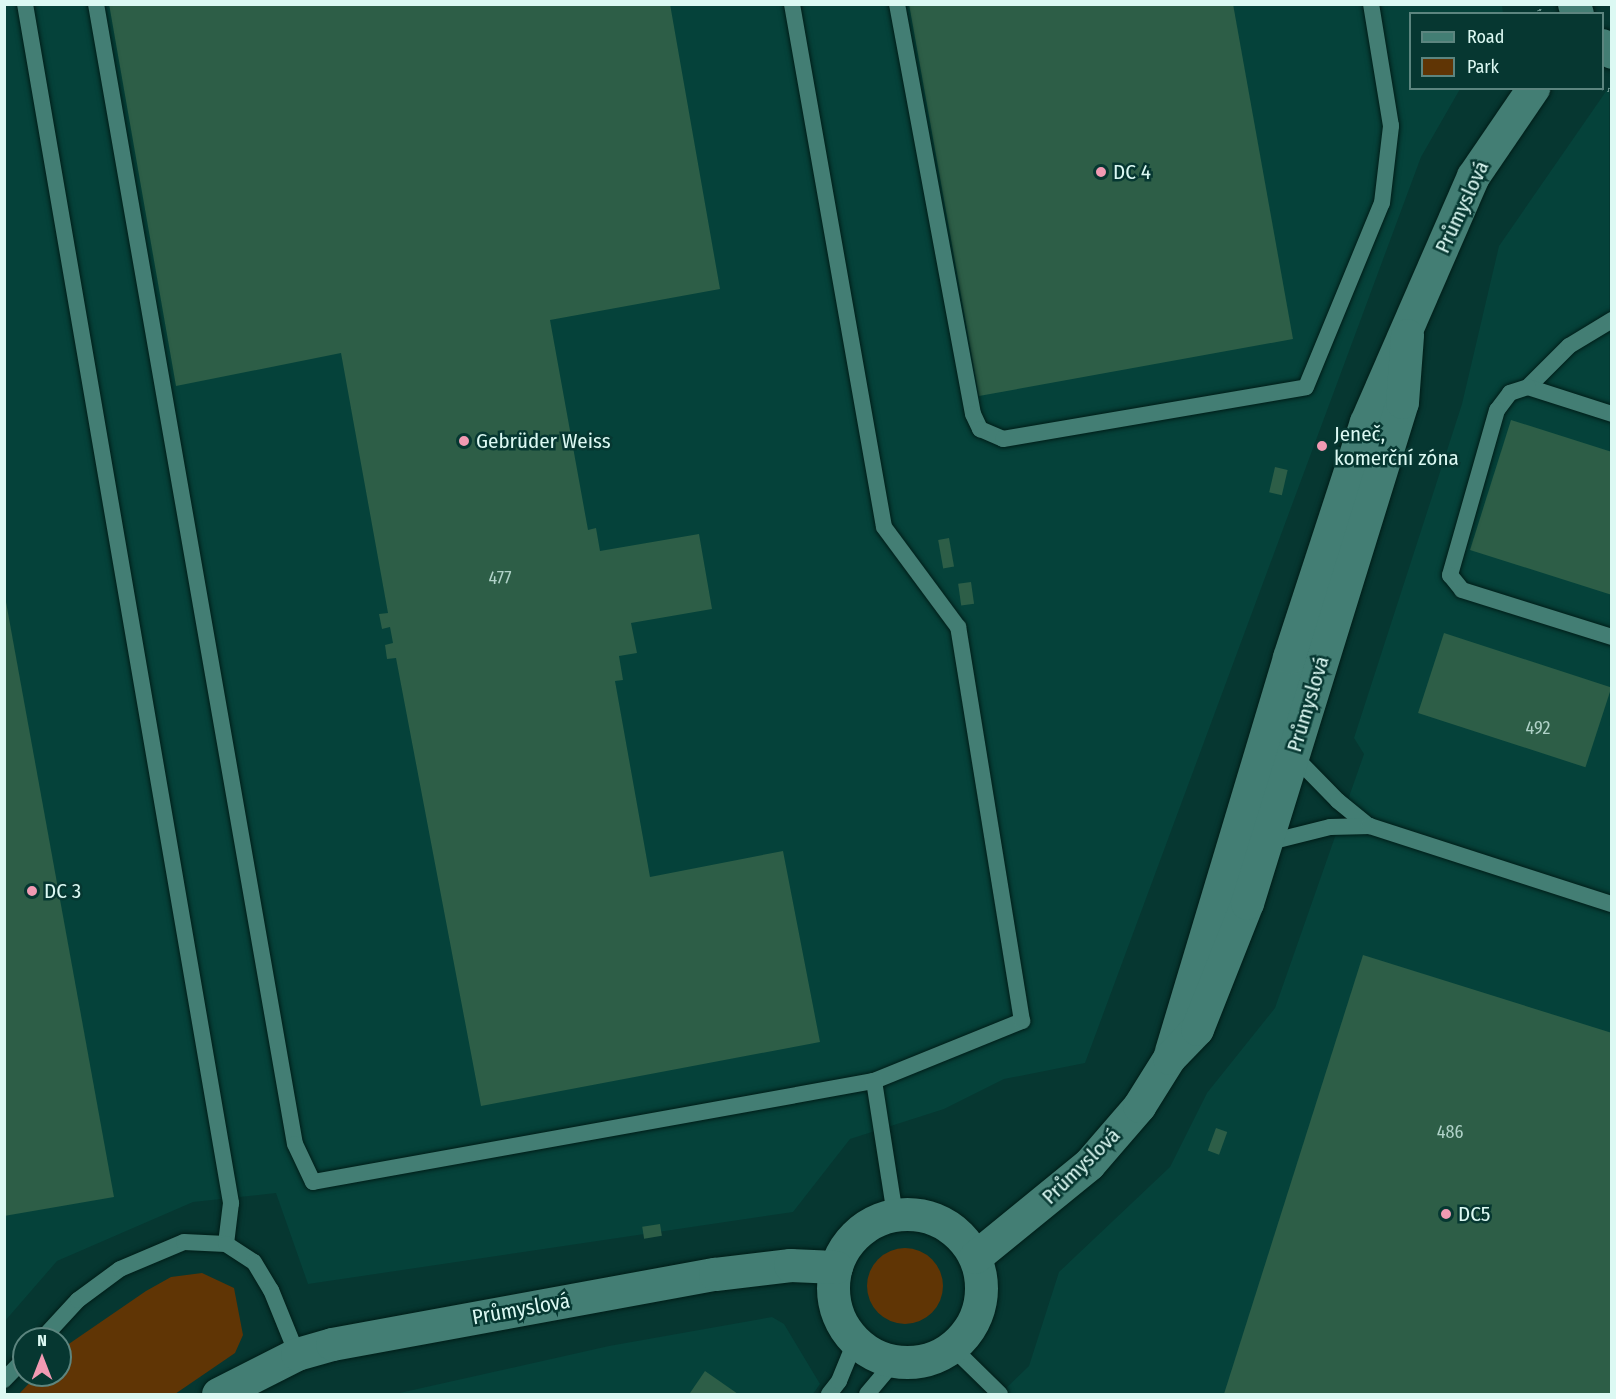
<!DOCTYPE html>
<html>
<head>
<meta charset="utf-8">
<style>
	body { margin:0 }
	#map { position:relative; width:1616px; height:1399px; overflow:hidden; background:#063731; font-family:"Fira Sans Condensed",sans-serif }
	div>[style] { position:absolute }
	.built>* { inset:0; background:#05423a }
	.green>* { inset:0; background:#603505 }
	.round { border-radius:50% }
	.building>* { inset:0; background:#2d5e47; transform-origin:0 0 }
	.path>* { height:4px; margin-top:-2px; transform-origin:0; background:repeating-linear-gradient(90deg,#69918b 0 1.5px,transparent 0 6px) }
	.roads { filter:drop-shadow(0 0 2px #001d18) drop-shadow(0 0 2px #001d18) }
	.lane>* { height:16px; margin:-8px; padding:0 8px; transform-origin:8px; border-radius:8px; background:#437e74 }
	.secondary>* { height:33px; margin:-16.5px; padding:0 16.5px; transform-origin:16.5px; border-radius:16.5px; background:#437e74 }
	.secondary>.ring { margin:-16.5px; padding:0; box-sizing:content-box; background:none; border:33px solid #437e74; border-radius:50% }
	.dots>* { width:16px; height:16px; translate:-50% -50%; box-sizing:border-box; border:3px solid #063731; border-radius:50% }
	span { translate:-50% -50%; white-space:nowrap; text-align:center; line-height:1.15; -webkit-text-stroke:5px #063731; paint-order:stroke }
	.number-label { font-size:18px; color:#b0d2c8 }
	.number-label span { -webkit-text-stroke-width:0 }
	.poi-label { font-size:21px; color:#dcf9f3 }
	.left { translate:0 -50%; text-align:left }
	.street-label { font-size:21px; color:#dcf9f3 }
	.frame { position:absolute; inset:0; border:6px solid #dcf9f3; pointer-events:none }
	.legend { position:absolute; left:1409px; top:12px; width:195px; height:78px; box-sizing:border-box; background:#063731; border:2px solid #5c857f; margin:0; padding:8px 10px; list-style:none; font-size:18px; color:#dcf9f3 }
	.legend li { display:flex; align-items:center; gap:12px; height:30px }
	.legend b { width:30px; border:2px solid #5c857f }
	.north { position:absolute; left:12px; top:1327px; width:60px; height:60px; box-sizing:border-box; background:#063731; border:2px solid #5c857f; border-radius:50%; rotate:0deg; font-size:16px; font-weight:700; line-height:24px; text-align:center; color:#dcf9f3 }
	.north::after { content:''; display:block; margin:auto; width:21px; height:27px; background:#f19ab3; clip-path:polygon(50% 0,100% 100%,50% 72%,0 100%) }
</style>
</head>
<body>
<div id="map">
	<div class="built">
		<i style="clip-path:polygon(5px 5px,1502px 5px,1503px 13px,1410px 14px,1410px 88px,1460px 89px,1421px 157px,1085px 1063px,1004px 1079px,944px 1109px,850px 1139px,793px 1212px,308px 1284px,276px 1193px,193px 1202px,57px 1261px,5px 1321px)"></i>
		<i style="clip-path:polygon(1609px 87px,1611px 1394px,1000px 1394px,1029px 1366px,1059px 1272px,1170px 1167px,1207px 1093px,1275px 1008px,1364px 754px,1354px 738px,1462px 404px,1499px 246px)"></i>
		<i style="clip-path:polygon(772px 1317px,784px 1324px,820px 1384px,813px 1394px,395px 1394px,609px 1346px)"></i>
	</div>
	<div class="green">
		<i class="round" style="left:867px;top:1248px;width:76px;height:76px"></i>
		<i style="clip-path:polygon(202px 1273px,234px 1288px,243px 1335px,235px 1353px,175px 1394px,19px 1394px,37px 1375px,60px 1375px,60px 1350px,146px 1291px,171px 1277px)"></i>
	</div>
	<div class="building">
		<i style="clip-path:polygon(109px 4px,670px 4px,720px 289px,550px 320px,588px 530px,596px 528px,600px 551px,699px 534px,712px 609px,631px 623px,637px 653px,619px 656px,623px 680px,615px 681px,650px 877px,783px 851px,820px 1042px,481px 1106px,396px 658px,387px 659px,385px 645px,393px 643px,390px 627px,382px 629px,379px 614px,388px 613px,341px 353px,176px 386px)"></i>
		<i style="clip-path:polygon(909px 4px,1233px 4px,1293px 339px,979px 396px)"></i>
		<i style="clip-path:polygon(1511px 420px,1612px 452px,1612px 595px,1470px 550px)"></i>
		<i style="left:1275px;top:467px;width:13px;height:26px;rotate:13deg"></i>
		<i style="left:949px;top:538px;width:29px;height:11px;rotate:80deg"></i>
		<i style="left:971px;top:582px;width:22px;height:13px;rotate:82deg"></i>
		<i style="clip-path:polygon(4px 591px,114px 1197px,4px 1216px)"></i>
		<i style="left:1444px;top:633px;width:176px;height:84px;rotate:18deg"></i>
		<i style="clip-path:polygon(1363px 955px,1612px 1033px,1612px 1394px,1224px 1394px)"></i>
		<i style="left:1216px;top:1128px;width:12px;height:24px;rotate:20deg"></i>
		<i style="left:660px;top:1224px;width:12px;height:18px;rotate:81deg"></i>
		<i style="clip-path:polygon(705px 1371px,738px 1394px,690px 1393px)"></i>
	</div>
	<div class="path">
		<i style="left:1537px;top:4px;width:11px;rotate:68deg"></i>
		<i style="left:1602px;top:88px;width:10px;rotate:17deg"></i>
	</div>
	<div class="roads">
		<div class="lane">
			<i style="left:25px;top:4px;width:1217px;rotate:80.25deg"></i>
			<i style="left:231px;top:1203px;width:41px;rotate:97deg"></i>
			<i style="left:96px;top:4px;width:1157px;rotate:80.1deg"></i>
			<i style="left:295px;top:1144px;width:42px;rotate:64.7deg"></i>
			<i style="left:313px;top:1182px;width:570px;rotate:-10.21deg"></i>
			<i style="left:874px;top:1081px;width:160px;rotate:-22.1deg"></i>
			<i style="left:1022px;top:1021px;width:399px;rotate:-99.2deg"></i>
			<i style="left:958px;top:627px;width:124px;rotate:-126.5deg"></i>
			<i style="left:884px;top:527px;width:531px;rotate:-99.98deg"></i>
			<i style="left:897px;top:4px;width:417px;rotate:79.5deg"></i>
			<i style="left:973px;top:414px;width:17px;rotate:65deg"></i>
			<i style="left:980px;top:429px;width:25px;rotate:23deg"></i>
			<i style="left:1003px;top:439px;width:307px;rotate:-9.7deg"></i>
			<i style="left:1306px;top:387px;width:199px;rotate:-67.6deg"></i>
			<i style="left:1382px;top:203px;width:78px;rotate:-83.3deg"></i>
			<i style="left:1391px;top:126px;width:124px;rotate:-99.3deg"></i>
			<i style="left:1528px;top:387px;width:58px;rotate:-45deg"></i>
			<i style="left:1569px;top:346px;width:50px;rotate:-31.2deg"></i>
			<i style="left:1612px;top:414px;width:88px;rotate:-162.2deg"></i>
			<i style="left:1528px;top:387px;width:19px;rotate:162deg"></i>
			<i style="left:1510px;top:393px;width:21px;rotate:127deg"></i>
			<i style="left:1497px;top:410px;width:172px;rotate:105.9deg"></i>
			<i style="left:1450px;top:575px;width:19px;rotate:51deg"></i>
			<i style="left:1462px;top:590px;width:157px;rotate:17.4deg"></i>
			<i style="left:1293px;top:755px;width:64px;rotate:45.6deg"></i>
			<i style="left:1338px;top:801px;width:40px;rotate:39deg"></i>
			<i style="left:1266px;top:843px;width:66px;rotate:-14deg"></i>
			<i style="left:1330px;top:827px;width:40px;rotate:-1.4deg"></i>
			<i style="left:1370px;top:826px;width:254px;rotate:17.9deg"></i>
			<i style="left:874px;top:1081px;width:136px;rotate:81.1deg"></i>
			<i style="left:42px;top:1339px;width:53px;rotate:-47.3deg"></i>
			<i style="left:78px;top:1300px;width:52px;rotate:-36.4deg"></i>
			<i style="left:120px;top:1269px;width:69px;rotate:-22.9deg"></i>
			<i style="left:184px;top:1242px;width:42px;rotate:2.7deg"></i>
			<i style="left:226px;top:1244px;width:33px;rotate:33deg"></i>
			<i style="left:254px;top:1262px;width:33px;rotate:59deg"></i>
			<i style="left:271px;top:1290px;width:69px;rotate:67.9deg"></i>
			<i style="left:952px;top:1347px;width:67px;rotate:44.4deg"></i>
			<i style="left:4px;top:1380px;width:29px;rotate:-46deg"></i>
			<i style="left:829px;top:1394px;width:16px;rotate:-52deg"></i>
			<i style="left:839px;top:1381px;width:42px;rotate:-67.7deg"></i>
			<i style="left:867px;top:1394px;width:42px;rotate:-49.8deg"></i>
		</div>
		<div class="secondary">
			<i style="left:1574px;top:4px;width:10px;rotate:73deg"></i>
			<i style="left:1602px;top:45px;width:12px;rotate:35deg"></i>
			<i style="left:1171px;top:1051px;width:411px;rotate:-73.3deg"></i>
			<i style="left:1289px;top:657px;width:247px;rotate:-71.9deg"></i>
			<i style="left:1366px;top:422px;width:268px;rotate:-66.5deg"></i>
			<i style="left:1473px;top:176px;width:107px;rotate:-55.7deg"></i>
			<i class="ring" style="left:833px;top:1214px;width:115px;height:115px"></i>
			<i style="left:975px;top:1257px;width:147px;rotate:-39.2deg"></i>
			<i style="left:1089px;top:1164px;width:77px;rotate:-49.2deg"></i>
			<i style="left:1139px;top:1106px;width:57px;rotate:-58deg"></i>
			<i style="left:1169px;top:1058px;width:40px;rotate:-46deg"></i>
			<i style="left:1197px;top:1029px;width:136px;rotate:-68.4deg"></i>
			<i style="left:1247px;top:903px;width:524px;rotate:-72.81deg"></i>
			<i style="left:1402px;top:402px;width:67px;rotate:-85.7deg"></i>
			<i style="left:218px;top:1394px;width:89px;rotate:-26.9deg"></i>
			<i style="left:297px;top:1354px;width:36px;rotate:-16deg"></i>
			<i style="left:332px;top:1344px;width:389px;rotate:-10.4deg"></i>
			<i style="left:715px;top:1274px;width:76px;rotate:-6.8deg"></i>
			<i style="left:790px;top:1265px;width:46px;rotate:2.5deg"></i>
		</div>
	</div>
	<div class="dots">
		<i style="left:1101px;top:172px;background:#f19ab3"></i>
		<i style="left:464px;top:441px;background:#f19ab3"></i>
		<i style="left:1322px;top:446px;background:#f19ab3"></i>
		<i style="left:32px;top:891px;background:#f19ab3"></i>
		<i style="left:1446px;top:1214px;background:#f19ab3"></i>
	</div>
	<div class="number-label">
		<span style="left:500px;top:578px">477</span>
		<span style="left:1538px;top:728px">492</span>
		<span style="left:1450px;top:1132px">486</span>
	</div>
	<div class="poi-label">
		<span class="left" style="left:1113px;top:172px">DC 4</span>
		<span class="left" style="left:1334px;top:446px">Jeneč,<br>komerční zóna</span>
		<span class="left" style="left:476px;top:441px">Gebrüder Weiss</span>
		<span class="left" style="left:44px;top:891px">DC 3</span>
		<span class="left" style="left:1458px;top:1214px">DC5</span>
	</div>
	<div class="street-label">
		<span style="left:1462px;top:207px;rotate:-65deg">Průmyslová</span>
		<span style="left:1308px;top:704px;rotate:-73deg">Průmyslová</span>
		<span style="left:1081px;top:1166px;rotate:-44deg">Průmyslová</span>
		<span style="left:521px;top:1309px;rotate:-10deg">Průmyslová</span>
	</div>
	<div class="frame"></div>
	<ul class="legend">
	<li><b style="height:8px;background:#437e74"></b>Road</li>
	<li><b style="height:16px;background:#603505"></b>Park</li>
	</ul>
	<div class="north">N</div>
</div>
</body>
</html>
